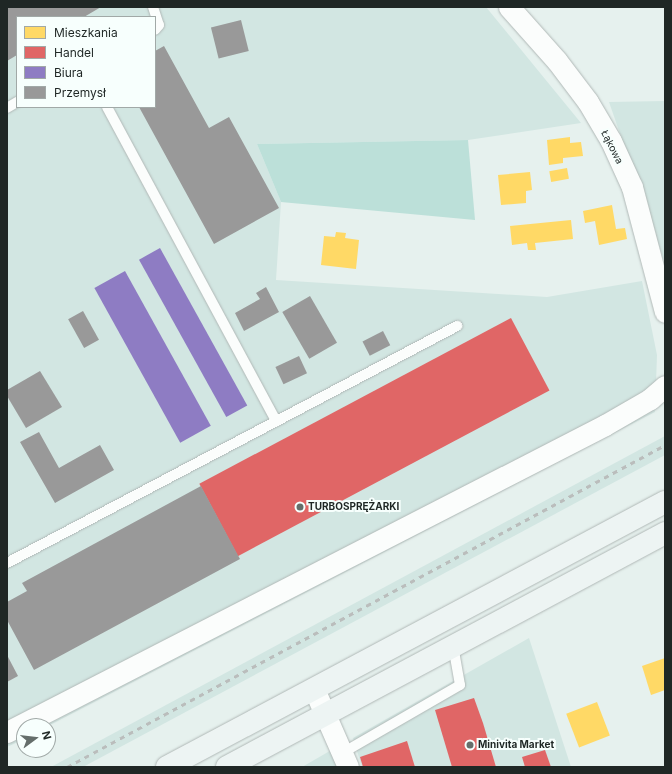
<!DOCTYPE html>
<html>
<head>
<meta charset="utf-8">
<style>
	body { margin:0 }
	#map { position:relative; width:672px; height:774px; overflow:hidden; background:#e6f1ee; font-family:Inter,sans-serif }
	div>[style] { position:absolute }
	.built>* { inset:0; background:#d2e6e2 }
	.green>* { inset:0; background:#bce0d9 }
	.homes>* { inset:0; background:#ffd966; transform-origin:0 0 }
	.shops>* { inset:0; background:#e06666; transform-origin:0 0 }
	.offices>* { inset:0; background:#8e7cc3; transform-origin:0 0 }
	.industry>* { inset:0; background:#999; transform-origin:0 0 }
	.roads { filter:drop-shadow(0 0 1px #b0b8b6) drop-shadow(0 0 1px #b0b8b6) }
	.service>* { height:10px; margin:-5px; padding:0 5px; transform-origin:5px; border-radius:5px; background:#fbfdfc }
	.minor>* { height:21px; margin:-10.5px; padding:0 10.5px; transform-origin:10.5px; border-radius:10.5px; background:#fbfdfc }
	.secondary>* { height:22px; margin:-11px; padding:0 11px; transform-origin:11px; border-radius:11px; background:#edf4f3 }
	.rail>* { height:3px; margin-top:-1.5px; transform-origin:0; background:repeating-linear-gradient(90deg,#babdbc 0 5px,transparent 0 10px) }
	.dots>* { width:11px; height:11px; translate:-50% -50%; box-sizing:border-box; border:2px solid #f7fffd; border-radius:50% }
	span { translate:-50% -50%; white-space:nowrap; text-align:center; line-height:1.15; -webkit-text-stroke:4px #f7fffd; paint-order:stroke }
	.street-label { font-size:10px; color:#1f2725 }
	.poi-label { font-size:10px; color:#1f2725; font-weight:700 }
	.left { translate:0 -50%; text-align:left }
	.frame { position:absolute; inset:0; border:8px solid #1f2725; pointer-events:none }
	.legend { position:absolute; left:16px; top:16px; width:140px; height:92px; box-sizing:border-box; background:#f7fffd; border:1px solid #a1a9a7; margin:0; padding:5px 7px; list-style:none; font-size:12px; color:#1f2725 }
	.legend li { display:flex; align-items:center; gap:8px; height:20px }
	.legend b { width:20px; border:1px solid #a1a9a7 }
	.north { position:absolute; left:16px; top:718px; width:40px; height:40px; box-sizing:border-box; background:#f7fffd; border:1px solid #a1a9a7; border-radius:50%; rotate:75deg; font-size:11px; font-weight:700; line-height:16px; text-align:center; color:#1f2725 }
	.north::after { content:''; display:block; margin:auto; width:14px; height:18px; background:#656e6b; clip-path:polygon(50% 0,100% 100%,50% 72%,0 100%) }
</style>
</head>
<body>
<div id="map">
	<div class="built">
		<i style="clip-path:polygon(evenodd,7px 7px,486px 7px,581px 123px,468px 140px,257px 144px,281px 202px,276px 280px,547px 297px,642px 281px,657px 355px,655px 412px,48px 726px,24px 726px,24px 739px,7px 747px,7px 7px,17px 17px,155px 17px,155px 107px,17px 107px,17px 17px)"></i>
		<i style="clip-path:polygon(665px 101px,665px 263px,609px 102px)"></i>
		<i style="clip-path:polygon(665px 436px,665px 455px,83px 767px,51px 767px)"></i>
		<i style="clip-path:polygon(529px 638px,571px 767px,362px 767px,353px 738px)"></i>
		<i style="clip-path:polygon(335px 748px,341px 767px,302px 767px)"></i>
	</div>
	<div class="green">
		<i style="clip-path:polygon(468px 140px,475px 220px,281px 202px,257px 144px)"></i>
	</div>
	<div class="homes">
		<i style="clip-path:polygon(570px 137px,570px 143px,581px 142px,583px 156px,563px 158px,563px 163px,549px 165px,547px 140px)"></i>
		<i style="left:567px;top:168px;width:11px;height:18px;rotate:80deg"></i>
		<i style="clip-path:polygon(530px 172px,532px 190px,526px 191px,526px 203px,501px 205px,498px 175px)"></i>
		<i style="clip-path:polygon(612px 205px,616px 229px,625px 228px,627px 239px,599px 245px,595px 221px,585px 223px,583px 211px)"></i>
		<i style="clip-path:polygon(571px 220px,573px 239px,535px 243px,536px 250px,528px 250px,527px 243px,512px 245px,510px 226px)"></i>
		<i style="clip-path:polygon(336px 232px,346px 233px,345px 238px,359px 240px,356px 269px,321px 265px,324px 236px,335px 237px)"></i>
		<i style="clip-path:polygon(665px 658px,665px 690px,651px 695px,642px 666px)"></i>
		<i style="left:597px;top:702px;width:36px;height:33px;rotate:69deg"></i>
	</div>
	<div class="shops">
		<i style="left:511px;top:318px;width:82px;height:353px;rotate:62deg"></i>
		<i style="clip-path:polygon(474px 698px,483px 723px,496px 767px,452px 767px,435px 710px)"></i>
		<i style="clip-path:polygon(407px 741px,415px 767px,363px 767px,360px 757px)"></i>
		<i style="clip-path:polygon(545px 750px,551px 767px,525px 767px,522px 757px)"></i>
	</div>
	<div class="offices">
		<i style="left:160px;top:248px;width:180px;height:24px;rotate:61deg"></i>
		<i style="left:125px;top:271px;width:177px;height:35px;rotate:61deg"></i>
	</div>
	<div class="industry">
		<i style="clip-path:polygon(7px 7px,101px 7px,84px 17px,17px 17px,17px 55px,7px 61px)"></i>
		<i style="left:241px;top:20px;width:32px;height:31px;rotate:76deg"></i>
		<i style="clip-path:polygon(164px 46px,209px 128px,229px 117px,279px 208px,214px 244px,139px 107px,155px 107px,155px 51px)"></i>
		<i style="clip-path:polygon(266px 287px,279px 312px,244px 331px,235px 313px,260px 299px,256px 293px)"></i>
		<i style="left:310px;top:296px;width:54px;height:32px;rotate:60deg"></i>
		<i style="left:83px;top:311px;width:33px;height:17px;rotate:61deg"></i>
		<i style="left:383px;top:331px;width:16px;height:23px;rotate:63deg"></i>
		<i style="left:299px;top:356px;width:19px;height:26px;rotate:65deg"></i>
		<i style="clip-path:polygon(40px 371px,62px 407px,26px 428px,7px 396px,7px 390px)"></i>
		<i style="clip-path:polygon(39px 432px,59px 468px,100px 445px,114px 470px,55px 503px,20px 442px)"></i>
		<i style="clip-path:polygon(201px 486px,240px 559px,34px 670px,7px 620px,7px 602px,27px 591px,22px 583px)"></i>
		<i style="clip-path:polygon(7px 655px,18px 676px,7px 682px)"></i>
	</div>
	<div class="roads">
		<div class="service">
			<i style="left:153px;top:7px;width:19px;rotate:72deg"></i>
			<i style="left:159px;top:25px;width:6px;rotate:129deg"></i>
			<i style="left:107px;top:107px;width:357px;rotate:61.7deg"></i>
			<i style="left:7px;top:108px;width:12px;rotate:-31deg"></i>
			<i style="left:7px;top:563px;width:509px;rotate:-27.77deg"></i>
			<i style="left:344px;top:752px;width:134px;rotate:-30deg"></i>
			<i style="left:460px;top:685px;width:39px;rotate:-100deg"></i>
		</div>
		<div class="minor">
			<i style="left:509px;top:7px;width:72px;rotate:48.4deg"></i>
			<i style="left:557px;top:61px;width:51px;rotate:52.9deg"></i>
			<i style="left:588px;top:102px;width:45px;rotate:59.5deg"></i>
			<i style="left:611px;top:141px;width:51px;rotate:65.5deg"></i>
			<i style="left:632px;top:187px;width:129px;rotate:75.2deg"></i>
			<i style="left:314px;top:689px;width:85px;rotate:66.4deg"></i>
			<i style="left:7px;top:732px;width:672px;rotate:-27.17deg"></i>
			<i style="left:605px;top:425px;width:52px;rotate:-30deg"></i>
			<i style="left:650px;top:399px;width:20px;rotate:-41deg"></i>
		</div>
		<div class="secondary">
			<i style="left:167px;top:767px;width:564px;rotate:-28.02deg"></i>
			<i style="left:227px;top:767px;width:497px;rotate:-28.1deg"></i>
		</div>
	</div>
	<div class="rail">
		<i style="left:67px;top:767px;width:679px;rotate:-28.3deg"></i>
	</div>
	<div class="dots">
		<i style="left:300px;top:507px;background:#656e6b"></i>
		<i style="left:470px;top:745px;background:#656e6b"></i>
	</div>
	<div class="street-label">
		<span style="left:612px;top:147px;rotate:63deg">Łąkowa</span>
	</div>
	<div class="poi-label">
		<span class="left" style="left:308px;top:507px">TURBOSPRĘŻARKI</span>
		<span class="left" style="left:478px;top:745px">Minivita Market</span>
	</div>
	<div class="frame"></div>
	<ul class="legend">
	<li><b style="height:11px;background:#ffd966"></b>Mieszkania</li>
	<li><b style="height:11px;background:#e06666"></b>Handel</li>
	<li><b style="height:11px;background:#8e7cc3"></b>Biura</li>
	<li><b style="height:11px;background:#999"></b>Przemysł</li>
	</ul>
	<div class="north">N</div>
</div>
</body>
</html>
